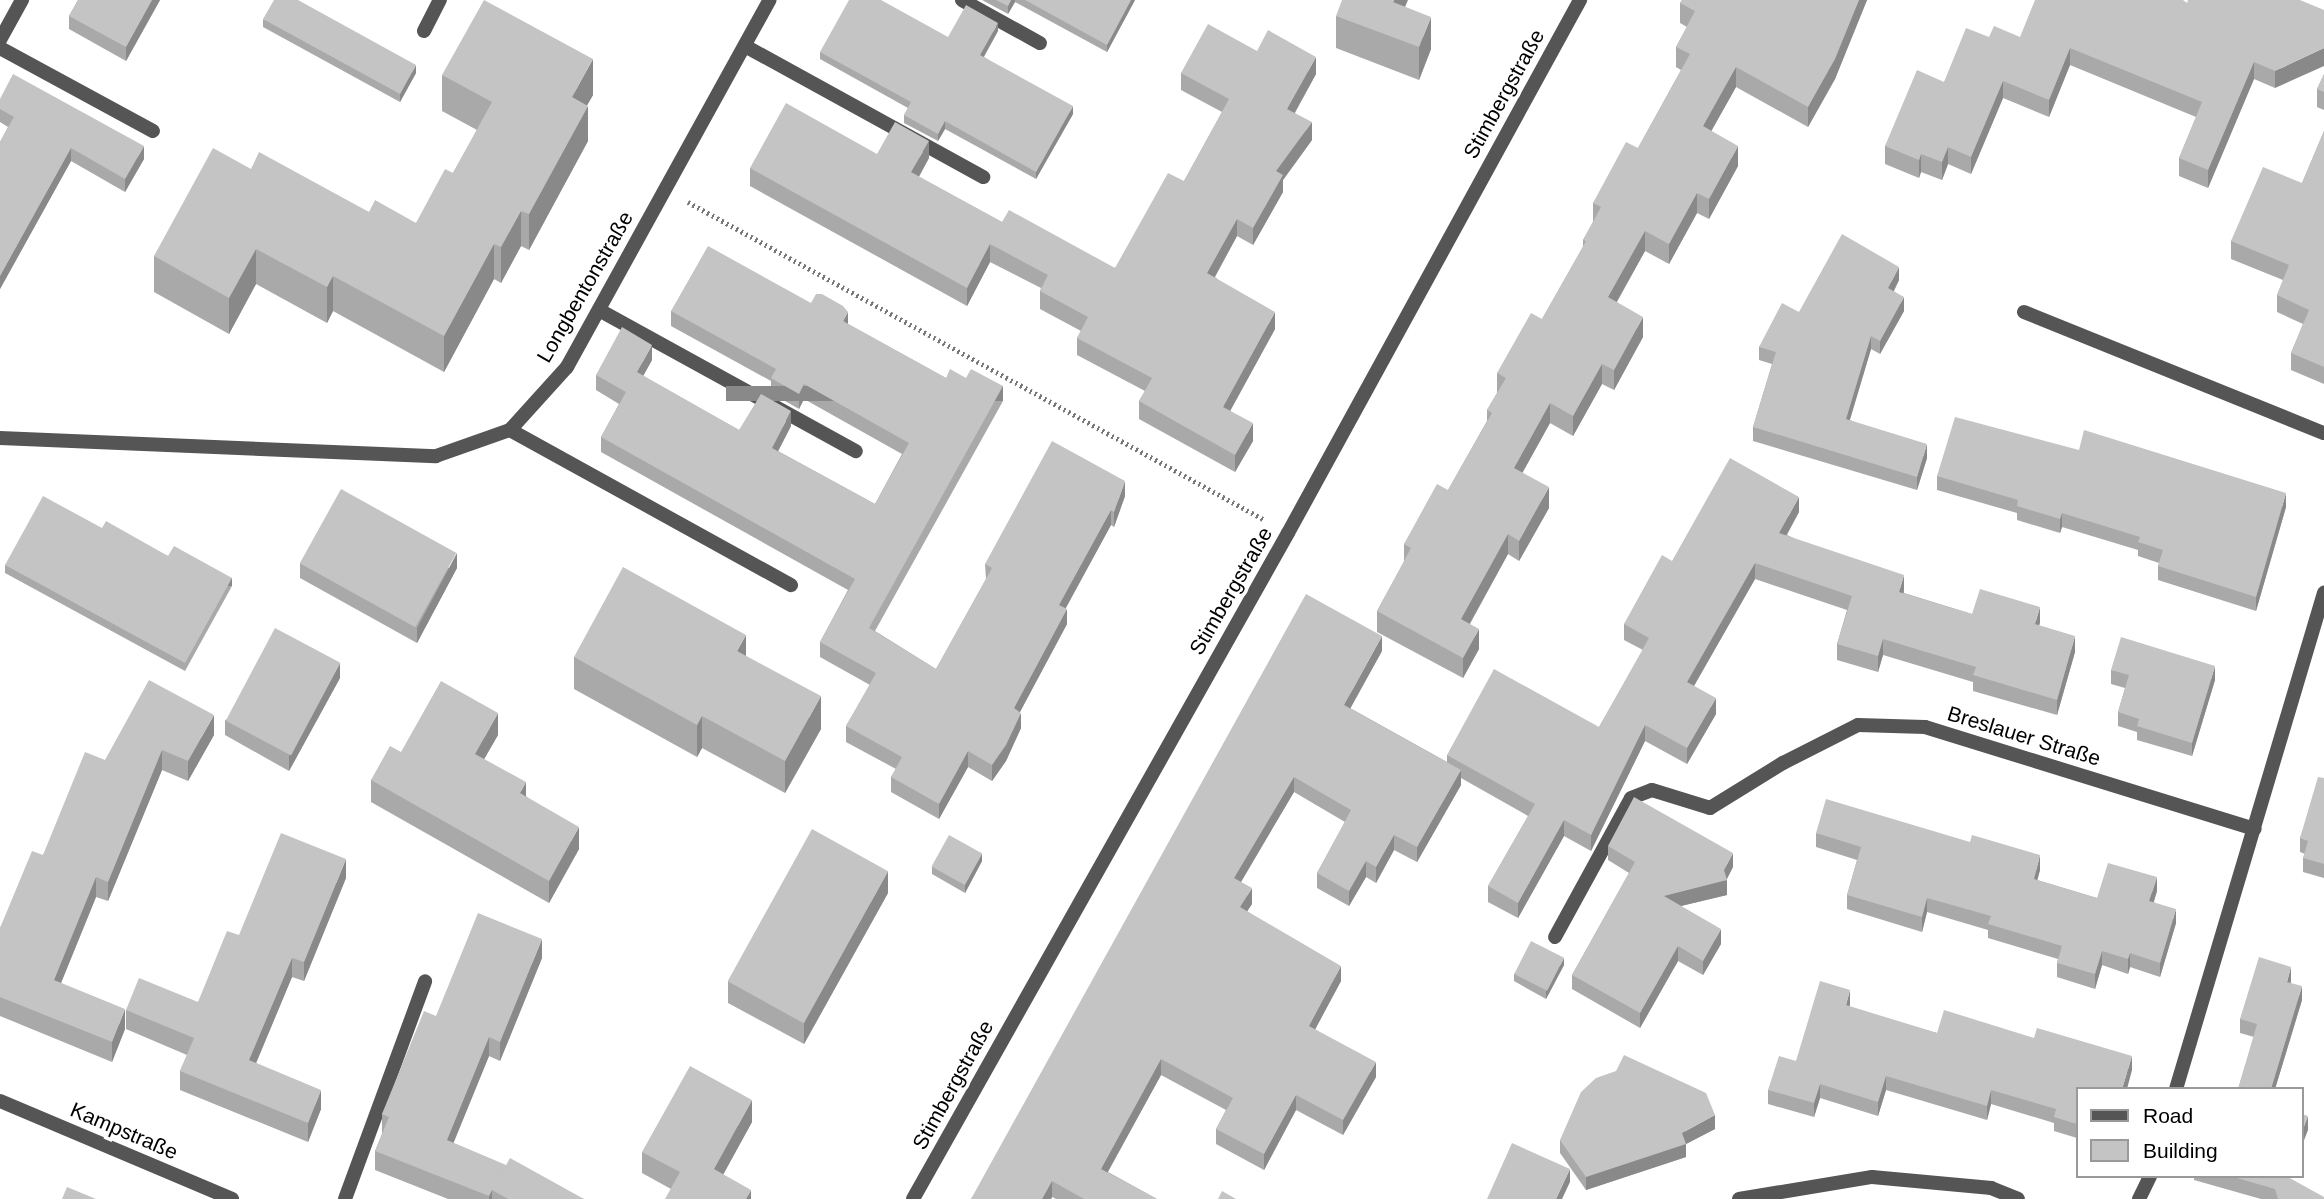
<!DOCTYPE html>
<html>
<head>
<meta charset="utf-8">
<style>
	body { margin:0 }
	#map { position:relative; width:2324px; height:1199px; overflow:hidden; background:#fff; font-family:Helvetica,sans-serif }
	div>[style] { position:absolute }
	.path>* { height:4.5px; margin-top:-2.25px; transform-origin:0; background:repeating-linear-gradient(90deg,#777 0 2px,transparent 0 5.5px) }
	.service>* { height:14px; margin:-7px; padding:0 7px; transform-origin:7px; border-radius:7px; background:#555 }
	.minor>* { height:14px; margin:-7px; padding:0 7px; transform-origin:7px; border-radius:7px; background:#555 }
	.wall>* { inset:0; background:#a9a9a9 }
	.shaded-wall>* { inset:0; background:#898989; transform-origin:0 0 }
	.building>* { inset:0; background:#c4c4c4; transform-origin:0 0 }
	span { translate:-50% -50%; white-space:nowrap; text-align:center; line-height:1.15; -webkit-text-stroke:7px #fff; paint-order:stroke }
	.street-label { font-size:21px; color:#000 }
	.legend { position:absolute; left:2076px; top:1087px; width:228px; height:91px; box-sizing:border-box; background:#fff; border:2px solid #999; margin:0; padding:9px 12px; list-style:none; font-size:21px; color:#000 }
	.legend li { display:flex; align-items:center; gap:14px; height:35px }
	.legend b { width:35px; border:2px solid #999 }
</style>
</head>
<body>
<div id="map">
	<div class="path">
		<i style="left:688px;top:202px;width:657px;rotate:28.87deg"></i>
	</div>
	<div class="service">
		<i style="left:962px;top:0;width:89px;rotate:28.9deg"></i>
		<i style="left:424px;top:31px;width:35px;rotate:-63deg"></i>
		<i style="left:745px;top:46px;width:272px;rotate:28.8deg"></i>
		<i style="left:0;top:48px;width:174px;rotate:28.5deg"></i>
		<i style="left:599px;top:310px;width:293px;rotate:28.8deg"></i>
		<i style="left:510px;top:430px;width:321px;rotate:28.9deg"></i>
		<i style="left:1555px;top:937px;width:158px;rotate:-61.3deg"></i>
		<i style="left:1631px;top:798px;width:22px;rotate:-21deg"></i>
		<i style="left:1652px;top:790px;width:61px;rotate:17.2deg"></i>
		<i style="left:1710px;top:808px;width:86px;rotate:-31.7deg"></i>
		<i style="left:345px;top:1199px;width:232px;rotate:-69.8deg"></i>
	</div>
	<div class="minor">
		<i style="left:0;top:40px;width:46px;rotate:-61.2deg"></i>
		<i style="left:2024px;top:312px;width:323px;rotate:22deg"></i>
		<i style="left:0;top:438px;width:436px;rotate:2.4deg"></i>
		<i style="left:436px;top:456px;width:78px;rotate:-19.4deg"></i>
		<i style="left:510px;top:430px;width:85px;rotate:-47.9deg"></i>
		<i style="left:567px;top:367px;width:419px;rotate:-61.1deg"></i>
		<i style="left:1783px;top:763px;width:84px;rotate:-26.9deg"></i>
		<i style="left:1858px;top:725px;width:67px;rotate:1.7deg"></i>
		<i style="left:1925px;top:727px;width:345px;rotate:17.2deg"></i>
		<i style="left:2176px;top:1089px;width:518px;rotate:-73.39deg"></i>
		<i style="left:0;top:1101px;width:252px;rotate:22.9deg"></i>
		<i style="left:913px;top:1199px;width:764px;rotate:-60.62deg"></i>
		<i style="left:1288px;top:533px;width:608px;rotate:-61.28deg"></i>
		<i style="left:1739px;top:1199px;width:135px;rotate:-9.4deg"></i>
		<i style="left:1872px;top:1177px;width:120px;rotate:5.3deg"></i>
		<i style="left:1991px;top:1188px;width:29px;rotate:22deg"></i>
		<i style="left:2139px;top:1199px;width:25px;rotate:-64deg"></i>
	</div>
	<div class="wall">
		<i style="clip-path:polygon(78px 0,160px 0,126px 61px,69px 29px,69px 16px)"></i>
		<i style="clip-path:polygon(982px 0,1135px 0,1107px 52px,1015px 2px,1008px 14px)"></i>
		<i style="clip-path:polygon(1682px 0,1867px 0,1835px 79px,1808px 127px,1736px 87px,1711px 131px,1738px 166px,1709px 219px,1697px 213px,1669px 264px,1645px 251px,1617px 302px,1643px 337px,1614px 390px,1602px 384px,1573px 436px,1550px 423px,1522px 473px,1549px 508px,1519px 561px,1508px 554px,1470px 624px,1479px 649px,1463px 678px,1377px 632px,1377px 611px,1404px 562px,1404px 544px,1448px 490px,1487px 421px,1487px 410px,1497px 393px,1497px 373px,1542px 319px,1583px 247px,1583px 240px,1593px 222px,1593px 203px,1638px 148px,1681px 70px,1676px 67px,1676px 47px,1687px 27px,1680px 23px,1680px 3px)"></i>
		<i style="clip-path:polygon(2300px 0,2275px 88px,2254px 79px,2208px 188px,2179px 176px,2179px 158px,2196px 117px,2070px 65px,2049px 117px,2003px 98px,1971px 174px,1948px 164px,1942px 180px,1921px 172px,1919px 178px,1885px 164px,1885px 146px,1944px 82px,1989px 37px,2020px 37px,2187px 3px)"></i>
		<i style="clip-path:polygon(1405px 7px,1431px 49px,1419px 80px,1336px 48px,1336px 16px)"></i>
		<i style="clip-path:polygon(263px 19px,416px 73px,400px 102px,263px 27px)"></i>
		<i style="clip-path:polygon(998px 31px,984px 57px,1073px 114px,1036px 179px,945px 129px,938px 141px,904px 123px,904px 115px,908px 108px,820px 59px,820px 52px)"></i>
		<i style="clip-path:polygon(1257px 51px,1316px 74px,1295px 113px,1312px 140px,1283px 180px,1283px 192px,1253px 245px,1237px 236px,1215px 277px,1275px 329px,1230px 411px,1253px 441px,1235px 472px,1139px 419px,1139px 401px,1145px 391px,1077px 355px,1077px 338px,1081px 331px,1040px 309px,1040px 291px,1041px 288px,990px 262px,967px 306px,750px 186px,750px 168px,877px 154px,929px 158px,919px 177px,1002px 222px,1115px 268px,1184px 181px,1222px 112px,1181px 90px,1181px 73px)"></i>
		<i style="clip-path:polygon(2324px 74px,2324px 110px,2317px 107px,2317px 89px)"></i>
		<i style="clip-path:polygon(442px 75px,593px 95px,587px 105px,588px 141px,529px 250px,521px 246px,501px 283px,494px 279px,444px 372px,333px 311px,327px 323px,256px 284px,229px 334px,154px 292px,154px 256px,251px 169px,369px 212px,416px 223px,453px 173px,477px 130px,442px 111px)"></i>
		<i style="clip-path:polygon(0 99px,144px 159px,125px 192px,71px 161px,0 289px,0 142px,8px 127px,0 122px)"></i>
		<i style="clip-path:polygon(2324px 131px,2324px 384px,2291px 370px,2291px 353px,2303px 324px,2277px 312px,2277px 295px,2283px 280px,2231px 259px,2231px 241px,2302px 183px)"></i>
		<i style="clip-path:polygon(1899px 280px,1894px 291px,1904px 311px,1880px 354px,1871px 349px,1850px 420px,1927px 458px,1917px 490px,1753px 441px,1753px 427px,1772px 364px,1759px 360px,1759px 347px,1799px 312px)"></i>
		<i style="clip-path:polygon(671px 311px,848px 324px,946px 378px,1003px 401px,875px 631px,936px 669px,986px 579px,985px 564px,1125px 496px,1114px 527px,1111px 525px,1066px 608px,1067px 624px,1020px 712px,1021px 728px,1006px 761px,992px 781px,968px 767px,939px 819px,891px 792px,891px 777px,896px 769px,846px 742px,846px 726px,870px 685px,820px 657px,820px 642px,848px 590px,601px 452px,601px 437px,619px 404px,596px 390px,596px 375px,652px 360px,643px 376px,739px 430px,791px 426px,778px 451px,875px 504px,902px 454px,804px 399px,799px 409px,771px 393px,771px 381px,671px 326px)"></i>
		<i style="clip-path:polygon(1937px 476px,2286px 507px,2256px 611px,2158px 580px,2158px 566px,2159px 563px,2138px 556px,2138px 550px,2062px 527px,2060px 533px,2017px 520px,2017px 513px,1937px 490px)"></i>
		<i style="clip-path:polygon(1799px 512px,1787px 535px,1904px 590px,1904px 593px,1972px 614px,2040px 622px,2039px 626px,2075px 652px,2057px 715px,1973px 691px,1973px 682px,1883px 655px,1878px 672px,1837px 660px,1837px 644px,1847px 610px,1755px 579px,1694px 686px,1716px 714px,1687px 764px,1645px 741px,1591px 851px,1564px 836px,1518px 918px,1488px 902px,1488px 886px,1528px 816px,1461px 778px,1461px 785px,1417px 862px,1394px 850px,1376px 883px,1366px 877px,1349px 906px,1317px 888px,1317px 873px,1345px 822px,1294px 792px,1240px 882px,1252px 904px,1247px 911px,1341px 981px,1315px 1029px,1376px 1077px,1343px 1135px,1296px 1110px,1264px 1170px,1216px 1144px,1216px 1129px,1226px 1110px,1161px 1075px,1108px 1172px,1157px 1199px,1056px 1199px,1052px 1197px,1051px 1199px,971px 1199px,1382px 651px,1350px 708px,1447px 762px,1447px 755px,1599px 727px,1643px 650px,1624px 640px,1624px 624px,1672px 561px)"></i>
		<i style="clip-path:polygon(102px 528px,168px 556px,232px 586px,185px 671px,5px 573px,5px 565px)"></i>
		<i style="clip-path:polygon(300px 563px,457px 568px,417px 643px,300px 578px)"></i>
		<i style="clip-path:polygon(746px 656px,821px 729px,785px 793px,702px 748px,697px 757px,574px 689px,574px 657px)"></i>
		<i style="clip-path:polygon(2111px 670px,2215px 680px,2192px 756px,2137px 740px,2137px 732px,2118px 726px,2118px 712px,2125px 688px,2111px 684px)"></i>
		<i style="clip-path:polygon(340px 678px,289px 771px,225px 735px,225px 720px)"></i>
		<i style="clip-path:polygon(214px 735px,188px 781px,162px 770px,108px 901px,96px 897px,61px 983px,125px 1029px,112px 1062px,0 1016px,0 928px,43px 855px,105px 760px)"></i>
		<i style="clip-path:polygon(498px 735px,484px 759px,526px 796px,579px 849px,549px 903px,371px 802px,371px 780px,401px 752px)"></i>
		<i style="clip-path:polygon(2324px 778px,2324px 878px,2303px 872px,2303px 858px,2305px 854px,2300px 852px,2300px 838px)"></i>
		<i style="clip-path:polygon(1816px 833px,2040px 870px,2037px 880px,2097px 898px,2157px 891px,2154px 902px,2176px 923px,2160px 977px,2130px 967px,2128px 974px,2102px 965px,2095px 989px,2057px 977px,2057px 963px,2058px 959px,1988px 938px,1988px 930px,1927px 912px,1922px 932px,1847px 909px,1847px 895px,1857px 860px,1816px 847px)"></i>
		<i style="clip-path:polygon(1608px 846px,1733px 867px,1726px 879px,1727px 895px,1681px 906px,1721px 944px,1703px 975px,1678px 961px,1640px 1028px,1572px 989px,1572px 975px,1629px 873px,1608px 860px)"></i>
		<i style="clip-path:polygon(982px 861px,965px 893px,932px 874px,932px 867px)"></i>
		<i style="clip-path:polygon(346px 878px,304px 981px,292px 977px,256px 1063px,321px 1109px,308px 1142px,180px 1090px,180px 1071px,187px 1055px,126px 1029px,126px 1010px,198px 1002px,239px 935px)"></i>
		<i style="clip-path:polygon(888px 893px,804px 1044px,728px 1003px,728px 981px)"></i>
		<i style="clip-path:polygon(542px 958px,500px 1061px,489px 1056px,453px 1143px,584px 1199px,448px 1199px,375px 1170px,375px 1151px,382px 1134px,382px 1114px,436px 1016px)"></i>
		<i style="clip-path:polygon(1564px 965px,1546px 999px,1514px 981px,1514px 974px)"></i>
		<i style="clip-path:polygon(2291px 981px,2291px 983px,2302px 1000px,2275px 1089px,2238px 1089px,2254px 1037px,2240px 1033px,2240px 1019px)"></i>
		<i style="clip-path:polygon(1850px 1004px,1849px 1007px,1937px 1033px,2132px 1070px,2077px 1089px,2077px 1138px,2054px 1131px,2054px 1123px,1991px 1104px,1987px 1120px,1886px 1090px,1878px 1116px,1820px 1098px,1814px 1117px,1768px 1104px,1768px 1090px)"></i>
		<i style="clip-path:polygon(752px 1122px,723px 1175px,751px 1199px,671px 1189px,642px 1173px,642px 1152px)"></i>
		<i style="clip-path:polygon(1715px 1129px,1686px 1144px,1686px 1157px,1586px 1190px,1560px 1153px,1560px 1140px)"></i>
		<i style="clip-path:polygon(2194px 1176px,2290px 1176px,2289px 1178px,2324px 1199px,2261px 1199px,2194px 1180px)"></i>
	</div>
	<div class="shaded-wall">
		<i style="clip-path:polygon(152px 0,160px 0,126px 61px,126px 47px)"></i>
		<i style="clip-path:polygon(1011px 0,1015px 0,1015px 2px,1008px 14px,1008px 6px)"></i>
		<i style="clip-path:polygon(1131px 0,1135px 0,1107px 52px,1107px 45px)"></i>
		<i style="clip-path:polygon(1394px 0,1408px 0,1393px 35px,1393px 2px)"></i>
		<i style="clip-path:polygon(1859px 0,1867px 0,1835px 79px,1808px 127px,1808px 107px)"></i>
		<i style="clip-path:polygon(1431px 17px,1431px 49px,1419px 80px,1419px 47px)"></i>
		<i style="clip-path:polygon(998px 23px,998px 31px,980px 63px,980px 55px)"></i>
		<i style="clip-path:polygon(2070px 48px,2070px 65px,2049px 117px,2049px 100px)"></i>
		<i style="clip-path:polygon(2324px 48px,2324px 66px,2275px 88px,2275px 71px)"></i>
		<i style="clip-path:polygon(1316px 57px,1316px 74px,1287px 126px,1287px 109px)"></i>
		<i style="clip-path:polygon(593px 59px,593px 95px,572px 132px,572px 97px)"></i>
		<i style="clip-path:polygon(2254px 62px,2254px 79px,2208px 188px,2208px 170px)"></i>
		<i style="clip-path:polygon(416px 65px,416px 73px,400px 102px,400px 94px)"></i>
		<i style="clip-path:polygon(1736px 67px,1736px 87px,1703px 146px,1703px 126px)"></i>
		<i style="clip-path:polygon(2003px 81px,2003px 98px,1971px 174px,1971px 157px)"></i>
		<i style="clip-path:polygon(588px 106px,588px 141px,529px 250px,529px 214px)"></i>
		<i style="clip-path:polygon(1073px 106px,1073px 114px,1036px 179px,1036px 172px)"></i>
		<i style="clip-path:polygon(945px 121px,945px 129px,938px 141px,938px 134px)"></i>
		<i style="clip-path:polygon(1312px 122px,1312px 140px,1283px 180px,1283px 192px,1253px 245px,1253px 228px,1276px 171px)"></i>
		<i style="clip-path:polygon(929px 141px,929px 158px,911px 190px,911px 172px)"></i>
		<i style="clip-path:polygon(144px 146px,144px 159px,125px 192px,125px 179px)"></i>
		<i style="clip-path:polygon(1738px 146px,1738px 166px,1709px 219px,1709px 199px)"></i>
		<i style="clip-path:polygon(1948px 147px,1948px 164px,1942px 180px,1942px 162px)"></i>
		<i style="clip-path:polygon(71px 148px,71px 161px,0 289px,0 276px)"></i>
		<i style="clip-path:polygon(1921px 154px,1921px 172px,1919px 178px,1919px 160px)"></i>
		<i style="clip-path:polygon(1697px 193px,1697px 213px,1669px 264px,1669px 244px)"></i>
		<i style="clip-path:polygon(521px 211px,521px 246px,501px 283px,501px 247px)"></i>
		<i style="clip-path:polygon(1237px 219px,1237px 236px,1207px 291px,1207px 273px)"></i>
		<i style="clip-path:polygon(1645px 231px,1645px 251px,1608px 317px,1608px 297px)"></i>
		<i style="clip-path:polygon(494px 244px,494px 279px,444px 372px,444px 336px)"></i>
		<i style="clip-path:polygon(990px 244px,990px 262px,967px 306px,967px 288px)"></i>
		<i style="clip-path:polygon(256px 249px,256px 284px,229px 334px,229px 298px)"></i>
		<i style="clip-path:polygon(1899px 267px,1899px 280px,1888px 302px,1888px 288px)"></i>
		<i style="clip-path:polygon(333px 276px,333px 311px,327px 323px,327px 287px)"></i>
		<i style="clip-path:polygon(1904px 297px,1904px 311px,1880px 354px,1880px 341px)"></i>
		<i style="clip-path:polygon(848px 312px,848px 327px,843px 321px)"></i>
		<i style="clip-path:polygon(1275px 312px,1275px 329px,1223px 424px,1223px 407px)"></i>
		<i style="clip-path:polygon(1643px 317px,1643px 337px,1614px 390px,1614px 370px)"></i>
		<i style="clip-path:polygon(1871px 336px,1871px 349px,1846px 432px,1846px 419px)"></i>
		<i style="clip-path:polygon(652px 345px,652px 360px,637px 387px,637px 372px)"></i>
		<i style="clip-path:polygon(1602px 364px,1602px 384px,1573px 436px,1573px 416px)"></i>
		<i style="clip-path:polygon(804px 384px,804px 399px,799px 409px,799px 394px)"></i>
		<i style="left:1003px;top:386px;width:15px;height:277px;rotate:90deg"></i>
		<i style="clip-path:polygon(1550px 403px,1550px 423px,1514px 488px,1514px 468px)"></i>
		<i style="clip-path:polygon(791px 411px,791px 426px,772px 463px,772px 448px)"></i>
		<i style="clip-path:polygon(1253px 423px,1253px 441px,1235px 472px,1235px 455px)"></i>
		<i style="clip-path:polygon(1927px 444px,1927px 458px,1917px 490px,1917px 477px)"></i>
		<i style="clip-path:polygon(1125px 481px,1125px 496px,1114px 527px,1114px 512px)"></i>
		<i style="clip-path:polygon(1549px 487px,1549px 508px,1519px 561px,1519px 541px)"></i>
		<i style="clip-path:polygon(2286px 493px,2286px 507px,2256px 611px,2256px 597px)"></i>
		<i style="clip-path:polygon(1799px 497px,1799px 512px,1779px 548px,1779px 533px)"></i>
		<i style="clip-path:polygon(1111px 510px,1111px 525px,1059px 620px,1059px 605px)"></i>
		<i style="clip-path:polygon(2062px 513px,2062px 527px,2060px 533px,2060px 519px)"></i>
		<i style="clip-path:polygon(1508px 534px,1508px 554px,1461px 639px,1461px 619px)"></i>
		<i style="clip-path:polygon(457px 553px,457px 568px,417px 643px,417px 628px)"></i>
		<i style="clip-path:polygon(1755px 563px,1755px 579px,1687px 698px,1687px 682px)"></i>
		<i style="clip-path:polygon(1904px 575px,1904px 590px,1899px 607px,1899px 592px)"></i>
		<i style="left:232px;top:578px;width:8px;height:97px;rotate:90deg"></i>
		<i style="clip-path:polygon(2040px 607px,2040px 622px,2035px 640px,2035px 624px)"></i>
		<i style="clip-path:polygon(1067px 609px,1067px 624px,1014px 723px,1014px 708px)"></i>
		<i style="clip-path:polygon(1479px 629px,1479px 649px,1463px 678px,1463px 658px)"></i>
		<i style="clip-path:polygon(746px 635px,746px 668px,737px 651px)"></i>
		<i style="clip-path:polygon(1382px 636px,1382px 651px,1344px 720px,1344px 705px)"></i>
		<i style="clip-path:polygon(2075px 636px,2075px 652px,2057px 715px,2057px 700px)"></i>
		<i style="clip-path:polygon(1883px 639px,1883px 655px,1878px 672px,1878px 656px)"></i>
		<i style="clip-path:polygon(340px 663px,340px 678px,289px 771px,289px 756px)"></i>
		<i style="clip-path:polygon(2215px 666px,2215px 680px,2192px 756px,2192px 743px)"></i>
		<i style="clip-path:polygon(821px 696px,821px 729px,785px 793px,785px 761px)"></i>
		<i style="clip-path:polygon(1716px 698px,1716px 714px,1687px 764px,1687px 748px)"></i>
		<i style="clip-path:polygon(498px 713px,498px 735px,475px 775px,475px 754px)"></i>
		<i style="clip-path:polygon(1021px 713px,1021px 728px,1006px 761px,992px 781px,992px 765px)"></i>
		<i style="clip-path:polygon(214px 715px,214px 735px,188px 781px,188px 761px)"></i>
		<i style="clip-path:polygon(702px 716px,702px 748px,697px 757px,697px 725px)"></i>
		<i style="clip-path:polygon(1645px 725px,1645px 741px,1591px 851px,1591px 835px)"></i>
		<i style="clip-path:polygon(162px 750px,162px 770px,108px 901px,108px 882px)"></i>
		<i style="clip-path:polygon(968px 751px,968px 767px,939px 819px,939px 804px)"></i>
		<i style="clip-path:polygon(1461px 770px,1461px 785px,1417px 862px,1417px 847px)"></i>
		<i style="clip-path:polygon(1294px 777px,1294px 792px,1234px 894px,1234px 878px)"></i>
		<i style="clip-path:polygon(526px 782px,526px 804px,520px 793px)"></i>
		<i style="clip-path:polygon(1564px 820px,1564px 836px,1518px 918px,1518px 903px)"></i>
		<i style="clip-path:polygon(579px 827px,579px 849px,549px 903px,549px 881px)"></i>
		<i style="clip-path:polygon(1394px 835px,1394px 850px,1376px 883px,1376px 867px)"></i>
		<i style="clip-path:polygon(982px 853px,982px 861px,965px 893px,965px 885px)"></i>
		<i style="clip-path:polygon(1733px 853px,1733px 867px,1726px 881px,1727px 880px,1727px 895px,1664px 910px,1664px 896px,1724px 870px)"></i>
		<i style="clip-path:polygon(2040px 855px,2040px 870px,2034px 893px,2034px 879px)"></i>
		<i style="clip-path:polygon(346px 859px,346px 878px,304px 981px,304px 962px)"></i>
		<i style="clip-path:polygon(1366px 861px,1366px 877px,1349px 906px,1349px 891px)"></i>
		<i style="clip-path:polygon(888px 871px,888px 893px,804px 1044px,804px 1023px)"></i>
		<i style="clip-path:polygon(96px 877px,96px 897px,54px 1000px,54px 980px)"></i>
		<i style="clip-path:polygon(2157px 877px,2157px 891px,2149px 915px,2149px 901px)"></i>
		<i style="clip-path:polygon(1252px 888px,1252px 904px,1240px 922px,1240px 907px)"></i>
		<i style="clip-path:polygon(1927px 898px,1927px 912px,1922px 932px,1922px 917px)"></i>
		<i style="clip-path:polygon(2176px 909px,2176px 923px,2160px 977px,2160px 963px)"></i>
		<i style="clip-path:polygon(1721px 929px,1721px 944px,1703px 975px,1703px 961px)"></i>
		<i style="clip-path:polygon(542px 939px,542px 958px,500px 1061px,500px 1042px)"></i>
		<i style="clip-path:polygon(1678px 946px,1678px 961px,1640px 1028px,1640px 1013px)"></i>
		<i style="clip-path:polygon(2102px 951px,2102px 965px,2095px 989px,2095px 974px)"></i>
		<i style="clip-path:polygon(2130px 953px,2130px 967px,2128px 974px,2128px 959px)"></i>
		<i style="clip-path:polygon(292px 958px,292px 977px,249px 1080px,249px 1060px)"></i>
		<i style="clip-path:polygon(1564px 958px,1564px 965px,1546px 999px,1546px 991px)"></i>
		<i style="clip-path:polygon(1341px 966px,1341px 981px,1309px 1041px,1309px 1026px)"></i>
		<i style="clip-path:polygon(2291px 967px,2291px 981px,2287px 995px,2287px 982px)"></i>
		<i style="clip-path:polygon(2302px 986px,2302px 1000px,2275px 1089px,2271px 1089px)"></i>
		<i style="clip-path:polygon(1850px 990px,1850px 1004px,1846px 1019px,1846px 1005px)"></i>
		<i style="clip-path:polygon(125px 1009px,125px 1029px,112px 1062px,112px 1042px)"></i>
		<i style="clip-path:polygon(489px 1037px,489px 1056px,447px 1159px,447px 1140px)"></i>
		<i style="clip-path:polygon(2132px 1056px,2132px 1070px,2127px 1089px,2122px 1089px)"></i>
		<i style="clip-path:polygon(1161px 1059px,1161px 1075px,1101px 1184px,1101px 1169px)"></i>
		<i style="clip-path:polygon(1376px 1062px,1376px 1077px,1343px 1135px,1343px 1120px)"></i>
		<i style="clip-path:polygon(1886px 1076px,1886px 1090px,1878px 1116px,1878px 1102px)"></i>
		<i style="clip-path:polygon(1820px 1084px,1820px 1098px,1814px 1117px,1814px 1103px)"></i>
		<i style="clip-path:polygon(321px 1090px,321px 1109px,308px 1142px,308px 1123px)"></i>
		<i style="clip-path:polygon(1991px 1090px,1991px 1104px,1987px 1120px,1987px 1106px)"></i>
		<i style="clip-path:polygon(1296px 1095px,1296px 1110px,1264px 1170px,1264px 1154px)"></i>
		<i style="clip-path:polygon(752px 1100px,752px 1122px,714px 1191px,714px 1169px)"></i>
		<i style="clip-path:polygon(1715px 1115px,1715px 1129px,1686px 1144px,1686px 1157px,1586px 1190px,1586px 1177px,1682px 1133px)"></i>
		<i style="clip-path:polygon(2308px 1116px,2308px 1130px,2301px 1148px,2301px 1134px)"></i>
		<i style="clip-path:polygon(1570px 1169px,1570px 1182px,1562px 1199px,1556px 1199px)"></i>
		<i style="clip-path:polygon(1052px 1181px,1052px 1197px,1051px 1199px,1042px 1199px)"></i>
		<i style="clip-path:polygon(492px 1190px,492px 1199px,489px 1199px,489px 1196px)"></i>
		<i style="clip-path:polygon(751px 1190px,751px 1199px,746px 1199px)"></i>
	</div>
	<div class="building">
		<i style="clip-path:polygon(78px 0,152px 0,126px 47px,69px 16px)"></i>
		<i style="clip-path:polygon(274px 0,298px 0,416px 65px,400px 94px,263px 19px)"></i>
		<i style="clip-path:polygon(484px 0,593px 59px,572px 97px,588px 106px,529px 214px,521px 211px,501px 247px,494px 244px,444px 336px,333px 276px,327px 287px,256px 249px,229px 298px,154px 256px,213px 148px,251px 169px,259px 152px,369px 212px,375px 200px,416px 223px,445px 169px,453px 173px,492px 102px,442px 75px)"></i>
		<i style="clip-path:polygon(849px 0,881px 0,948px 37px,966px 5px,998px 23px,980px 55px,1073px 106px,1036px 172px,945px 121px,938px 134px,904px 115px,911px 102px,820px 52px)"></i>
		<i style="clip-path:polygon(996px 0,1011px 0,1008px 6px)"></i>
		<i style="clip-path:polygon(1025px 0,1131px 0,1107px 45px)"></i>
		<i style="clip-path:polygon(1342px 0,1394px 0,1393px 2px,1431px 17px,1419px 47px,1336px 16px)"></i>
		<i style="clip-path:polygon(1682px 0,1859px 0,1835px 59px,1808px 107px,1736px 67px,1703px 126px,1738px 146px,1709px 199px,1697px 193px,1669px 244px,1645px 231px,1608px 297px,1643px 317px,1614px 370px,1602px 364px,1573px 416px,1550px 403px,1514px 468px,1549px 487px,1519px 541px,1508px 534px,1461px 619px,1479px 629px,1463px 658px,1377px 611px,1411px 548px,1404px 544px,1437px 484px,1448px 490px,1492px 413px,1487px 410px,1506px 378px,1497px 373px,1531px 313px,1542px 319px,1586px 241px,1583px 240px,1601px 207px,1593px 203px,1626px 142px,1638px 148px,1690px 54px,1676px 47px,1695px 11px,1680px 3px)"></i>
		<i style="clip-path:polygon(2035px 0,2183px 0,2187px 3px,2188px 0,2300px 0,2324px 10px,2324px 48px,2275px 71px,2254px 62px,2208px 170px,2179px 158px,2202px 102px,2070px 48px,2049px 100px,2003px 81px,1971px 157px,1948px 147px,1942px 162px,1921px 154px,1919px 160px,1885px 146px,1917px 70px,1944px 82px,1966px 28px,1989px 37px,1994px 26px,2020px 37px)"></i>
		<i style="clip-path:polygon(1208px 24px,1257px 51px,1268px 30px,1316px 57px,1287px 109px,1312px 122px,1276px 171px,1283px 175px,1253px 228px,1237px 219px,1207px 273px,1275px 312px,1223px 407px,1253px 423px,1235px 455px,1139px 401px,1152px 378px,1077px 338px,1088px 317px,1040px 291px,1048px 275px,990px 244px,967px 288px,750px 168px,786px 103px,877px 154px,895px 122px,929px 141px,911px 172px,1002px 222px,1009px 210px,1115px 268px,1168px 173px,1184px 181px,1229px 99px,1181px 73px)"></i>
		<i style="clip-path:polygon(13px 74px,144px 146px,125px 179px,71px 148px,0 276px,0 142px,14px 117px,0 109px,0 99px)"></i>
		<i style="clip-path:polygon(2324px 74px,2324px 92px,2317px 89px)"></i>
		<i style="clip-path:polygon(2324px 131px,2324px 367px,2291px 353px,2309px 310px,2277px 295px,2289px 265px,2231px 241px,2263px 167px,2302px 183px)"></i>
		<i style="clip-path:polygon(1842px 234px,1899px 267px,1888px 288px,1904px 297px,1880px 341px,1871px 336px,1846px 419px,1927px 444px,1917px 477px,1753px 427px,1776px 352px,1759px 347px,1782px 303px,1799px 312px)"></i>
		<i style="clip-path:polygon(708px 246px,811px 303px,816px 294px,822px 294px,843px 306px,848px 312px,843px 321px,946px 378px,950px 369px,966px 378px,971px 369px,1003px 386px,869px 628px,936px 669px,992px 568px,985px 564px,1052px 441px,1125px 481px,1114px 512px,1111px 510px,1059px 605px,1067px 609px,1014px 708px,1021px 713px,1006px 745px,992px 765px,968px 751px,939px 804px,891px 777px,902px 757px,846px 726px,876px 673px,820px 642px,855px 579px,601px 437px,626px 392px,596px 375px,622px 327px,652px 345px,637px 372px,739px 430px,761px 394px,791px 411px,772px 448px,875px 504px,909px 443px,804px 384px,799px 394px,771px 378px,776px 369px,671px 311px)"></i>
		<i style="clip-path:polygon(1955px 417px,2079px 450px,2084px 430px,2286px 493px,2256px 597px,2158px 566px,2163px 550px,2138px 542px,2140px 537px,2062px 513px,2060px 519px,2017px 506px,2018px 500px,1937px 476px)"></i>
		<i style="clip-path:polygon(1730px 458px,1799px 497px,1779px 533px,1904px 575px,1899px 592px,1972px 614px,1980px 589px,2040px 607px,2035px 624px,2075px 636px,2057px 700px,1973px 675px,1976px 667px,1883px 639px,1878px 656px,1837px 644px,1852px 596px,1755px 563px,1687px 682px,1716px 698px,1687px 748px,1645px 725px,1591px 835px,1564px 820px,1518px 903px,1488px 886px,1535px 804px,1447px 755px,1494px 669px,1599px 727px,1649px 638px,1624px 624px,1662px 555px,1672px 561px)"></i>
		<i style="left:341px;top:489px;width:132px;height:85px;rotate:29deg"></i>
		<i style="clip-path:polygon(43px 496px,102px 528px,106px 521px,168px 556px,174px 546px,232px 578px,185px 663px,5px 565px)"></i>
		<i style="clip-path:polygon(623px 567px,746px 635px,737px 651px,821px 696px,785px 761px,702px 716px,697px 725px,574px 657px)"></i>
		<i style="clip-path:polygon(1306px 594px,1382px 636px,1344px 705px,1461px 770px,1417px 847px,1394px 835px,1376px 867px,1366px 861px,1349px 891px,1317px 873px,1351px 810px,1294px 777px,1234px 878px,1252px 888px,1240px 907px,1341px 966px,1309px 1026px,1376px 1062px,1343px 1120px,1296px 1095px,1264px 1154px,1216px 1129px,1233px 1098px,1161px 1059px,1101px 1169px,1157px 1199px,1084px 1199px,1052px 1181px,1042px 1199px,971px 1199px)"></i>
		<i style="left:275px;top:628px;width:74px;height:105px;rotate:28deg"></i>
		<i style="clip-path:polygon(2121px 637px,2215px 666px,2192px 743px,2137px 726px,2139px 719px,2118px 712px,2129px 675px,2111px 670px)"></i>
		<i style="clip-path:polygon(149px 680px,214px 715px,188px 761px,162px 750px,108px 882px,96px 877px,54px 980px,125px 1009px,112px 1042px,0 997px,0 928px,32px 851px,43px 855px,85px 752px,105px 760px)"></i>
		<i style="clip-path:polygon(441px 681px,498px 713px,475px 754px,526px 782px,520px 793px,579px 827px,549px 881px,371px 780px,390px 746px,401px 752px)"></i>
		<i style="clip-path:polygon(2318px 777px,2324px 778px,2324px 864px,2303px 858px,2308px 841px,2300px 838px)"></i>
		<i style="clip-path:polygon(1634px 797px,1733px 853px,1724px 870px,1727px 880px,1664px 896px,1721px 929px,1703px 961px,1678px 946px,1640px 1013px,1572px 975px,1635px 862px,1608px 846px)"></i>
		<i style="clip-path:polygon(1826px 799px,1970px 842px,1972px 835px,2040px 855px,2034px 879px,2097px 898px,2108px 863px,2157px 877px,2149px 901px,2176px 909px,2160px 963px,2130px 953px,2128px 959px,2102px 951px,2095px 974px,2057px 963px,2062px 946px,1988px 924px,1991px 916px,1927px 898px,1922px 917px,1847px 895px,1861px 847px,1816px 833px)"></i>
		<i style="left:812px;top:829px;width:87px;height:174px;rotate:29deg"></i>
		<i style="clip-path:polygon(281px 833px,346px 859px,304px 962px,292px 958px,249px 1060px,321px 1090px,308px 1123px,180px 1071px,194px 1038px,126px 1010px,139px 978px,198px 1002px,227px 931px,239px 935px)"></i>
		<i style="left:949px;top:835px;width:38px;height:36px;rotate:29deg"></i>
		<i style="clip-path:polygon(478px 913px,542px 939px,500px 1042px,489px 1037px,447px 1140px,506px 1165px,499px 1178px,510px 1158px,584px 1199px,508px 1199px,492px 1190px,489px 1196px,375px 1151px,389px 1117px,382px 1114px,424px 1011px,436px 1016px)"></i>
		<i style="left:1531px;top:941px;width:37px;height:37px;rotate:27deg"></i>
		<i style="clip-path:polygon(2259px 957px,2291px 967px,2287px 982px,2302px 986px,2271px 1089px,2238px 1089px,2257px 1024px,2240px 1019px)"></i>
		<i style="clip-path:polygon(1820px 981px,1850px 990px,1846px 1005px,1937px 1033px,1944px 1010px,2034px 1038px,2037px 1028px,2132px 1056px,2122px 1089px,2077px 1089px,2077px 1124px,2054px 1117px,2056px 1109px,1991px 1090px,1987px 1106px,1886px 1076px,1878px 1102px,1820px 1084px,1814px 1103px,1768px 1090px,1779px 1056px,1796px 1061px)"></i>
		<i style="clip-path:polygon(1624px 1055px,1706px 1093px,1715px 1115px,1682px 1133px,1686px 1144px,1586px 1177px,1560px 1140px,1581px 1092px,1596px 1078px,1616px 1071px)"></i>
		<i style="clip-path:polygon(690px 1066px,752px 1100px,714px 1169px,751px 1190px,746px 1199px,665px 1199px,680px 1172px,642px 1152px)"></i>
		<i style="clip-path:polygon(2301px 1114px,2308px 1116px,2301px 1134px)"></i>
		<i style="clip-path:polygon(1512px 1143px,1570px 1169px,1556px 1199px,1487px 1199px)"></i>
		<i style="clip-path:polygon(2230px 1176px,2286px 1176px,2324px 1197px,2324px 1199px,2278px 1199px,2275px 1189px)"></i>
		<i style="clip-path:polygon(67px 1187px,96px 1199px,62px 1199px)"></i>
		<i style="clip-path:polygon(1222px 1191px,1236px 1199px,1218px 1199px)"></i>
	</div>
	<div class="street-label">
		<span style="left:1504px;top:94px;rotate:-61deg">Stimbergstraße</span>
		<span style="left:585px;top:287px;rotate:-60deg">Longbentonstraße</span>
		<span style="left:1231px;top:591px;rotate:-60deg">Stimbergstraße</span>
		<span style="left:2024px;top:736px;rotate:17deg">Breslauer Straße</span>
		<span style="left:953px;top:1085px;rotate:-61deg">Stimbergstraße</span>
		<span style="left:124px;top:1131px;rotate:23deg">Kampstraße</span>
	</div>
	<ul class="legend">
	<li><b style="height:9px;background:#555"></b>Road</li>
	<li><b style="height:19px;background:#c4c4c4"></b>Building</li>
	</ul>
</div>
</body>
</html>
